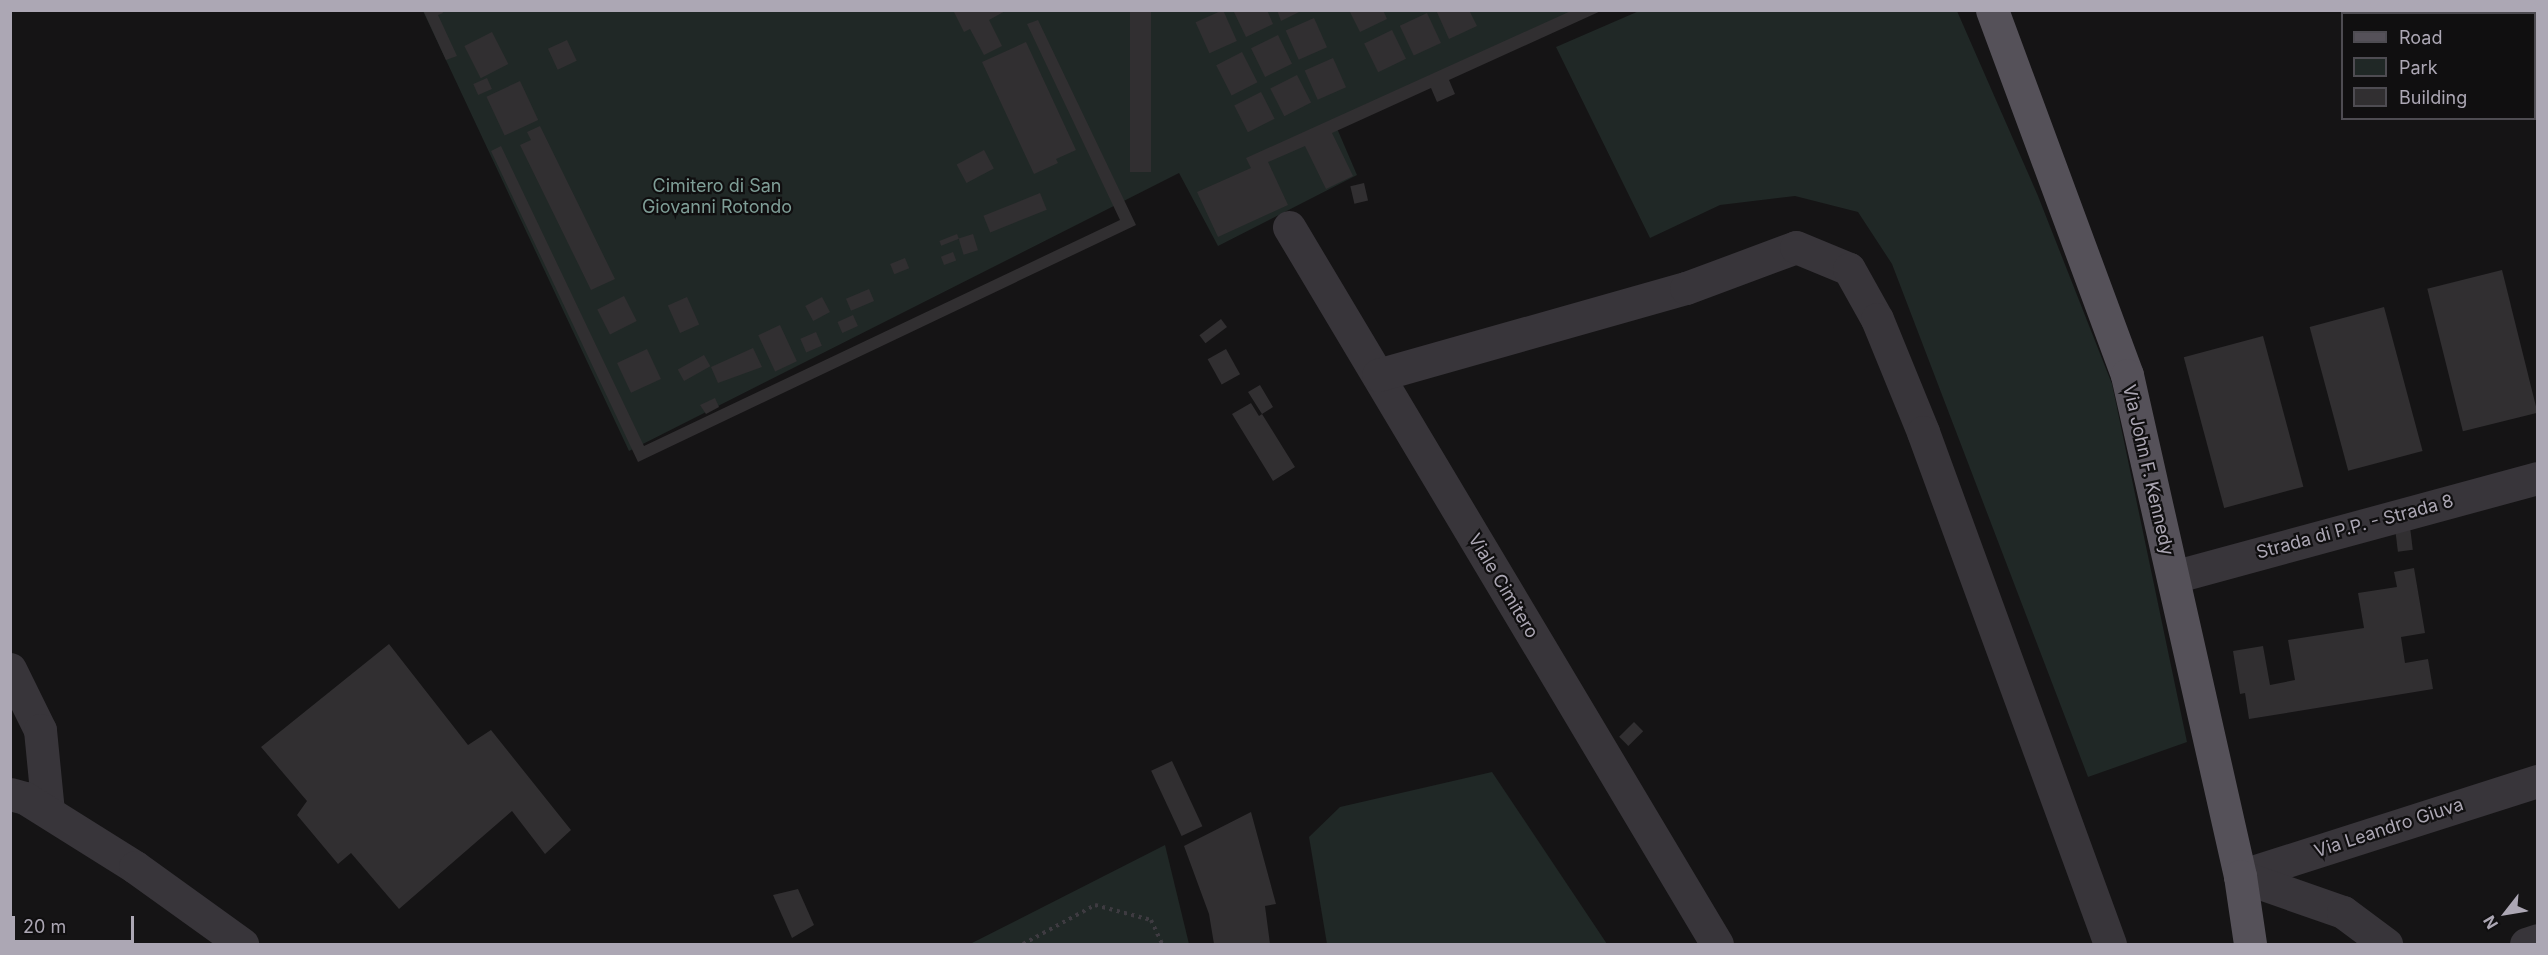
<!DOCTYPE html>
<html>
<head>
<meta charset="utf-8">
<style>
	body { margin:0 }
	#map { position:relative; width:2548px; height:955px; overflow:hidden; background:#151415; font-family:Inter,sans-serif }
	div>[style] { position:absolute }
	.green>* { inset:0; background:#202826 }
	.building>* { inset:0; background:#312f31; transform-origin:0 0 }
	.path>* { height:4px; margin-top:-2px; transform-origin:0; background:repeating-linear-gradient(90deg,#3e3b41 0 3px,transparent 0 7.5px) }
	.minor>* { height:33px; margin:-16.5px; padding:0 16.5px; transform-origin:16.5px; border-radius:16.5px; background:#38353a }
	.major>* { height:33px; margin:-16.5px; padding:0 16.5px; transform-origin:16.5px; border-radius:16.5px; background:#555159 }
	span { translate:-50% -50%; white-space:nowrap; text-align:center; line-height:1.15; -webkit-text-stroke:4.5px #100f10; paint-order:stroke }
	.park-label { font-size:18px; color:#7f9e97 }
	.street-label { font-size:18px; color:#aca7b4 }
	.frame { position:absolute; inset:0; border:12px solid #aca7b4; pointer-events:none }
	.legend { position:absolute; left:2341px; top:12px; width:195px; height:108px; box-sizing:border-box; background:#100f10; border:2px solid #4e4c52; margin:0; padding:8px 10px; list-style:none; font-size:18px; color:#aca7b4 }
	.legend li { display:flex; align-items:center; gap:12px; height:30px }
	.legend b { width:30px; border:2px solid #4e4c52 }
	.north { position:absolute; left:2476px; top:883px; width:60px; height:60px; -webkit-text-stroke:4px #100f10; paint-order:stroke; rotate:239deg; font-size:16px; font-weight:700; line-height:24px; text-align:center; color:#aca7b4 }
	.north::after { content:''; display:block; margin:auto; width:21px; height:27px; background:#aca7b4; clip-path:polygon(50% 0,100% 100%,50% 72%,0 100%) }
	.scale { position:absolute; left:12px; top:916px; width:122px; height:27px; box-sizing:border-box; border:3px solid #aca7b4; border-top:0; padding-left:8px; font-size:18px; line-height:21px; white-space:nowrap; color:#aca7b4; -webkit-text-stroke:4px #100f10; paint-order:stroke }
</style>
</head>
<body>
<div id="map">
	<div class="green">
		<i style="clip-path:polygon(423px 11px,1590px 11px,1336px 126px,1357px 175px,1218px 246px,1179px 173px,629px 451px)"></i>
		<i style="clip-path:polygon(1639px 11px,1957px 11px,2038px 196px,2112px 384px,2187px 742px,2088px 777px,1892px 264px,1858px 212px,1795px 196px,1720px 205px,1650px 238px,1556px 47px)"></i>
		<i style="clip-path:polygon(1492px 772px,1607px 944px,1327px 944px,1309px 837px,1340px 807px)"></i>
		<i style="clip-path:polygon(1165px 845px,1189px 944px,970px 944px)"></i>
	</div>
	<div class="building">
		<i style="clip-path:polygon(423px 10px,442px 10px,443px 13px,438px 15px,457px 56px,446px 60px)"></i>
		<i style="clip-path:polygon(953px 10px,1007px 10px,989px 20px,1002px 46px,984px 55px,970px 29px,964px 32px)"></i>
		<i style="left:1130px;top:10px;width:21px;height:162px"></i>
		<i style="left:1223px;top:10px;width:34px;height:30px;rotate:66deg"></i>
		<i style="clip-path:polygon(1233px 10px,1267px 10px,1273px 24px,1246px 37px)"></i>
		<i style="clip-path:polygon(1277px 10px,1303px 10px,1281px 21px)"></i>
		<i style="clip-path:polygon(1349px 10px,1383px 10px,1387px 19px,1360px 32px)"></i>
		<i style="clip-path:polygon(1436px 10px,1469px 10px,1477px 26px,1449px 39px)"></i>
		<i style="clip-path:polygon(1573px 10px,1603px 10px,1449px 80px,1455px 94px,1437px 102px,1431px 88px,1332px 133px,1353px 176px,1326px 189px,1305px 146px,1268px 162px,1288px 205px,1218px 237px,1197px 192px,1251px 168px,1246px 158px)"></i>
		<i style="left:1427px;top:13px;width:33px;height:30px;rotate:65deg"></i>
		<i style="left:1314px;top:18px;width:32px;height:31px;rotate:66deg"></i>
		<i style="clip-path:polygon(1038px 20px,1136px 225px,638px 462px,491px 151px,501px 146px,644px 446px,1120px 220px,1027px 24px)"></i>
		<i style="left:1392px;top:30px;width:32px;height:31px;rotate:64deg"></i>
		<i style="left:492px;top:32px;width:36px;height:31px;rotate:63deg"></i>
		<i style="left:1278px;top:35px;width:32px;height:30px;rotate:64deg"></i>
		<i style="left:567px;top:40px;width:23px;height:21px;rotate:65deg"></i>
		<i style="clip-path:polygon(1026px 42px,1076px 150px,1056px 159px,1058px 163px,1034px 174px,982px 62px)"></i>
		<i style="left:1242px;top:52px;width:34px;height:29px;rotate:63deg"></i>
		<i style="left:1333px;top:58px;width:32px;height:31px;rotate:66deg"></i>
		<i style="left:1297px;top:75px;width:31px;height:30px;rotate:63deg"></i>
		<i style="left:487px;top:78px;width:12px;height:15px;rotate:66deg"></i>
		<i style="left:520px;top:81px;width:43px;height:37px;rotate:65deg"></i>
		<i style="left:1261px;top:92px;width:30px;height:30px;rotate:63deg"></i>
		<i style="clip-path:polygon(540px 126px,615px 279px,591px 290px,520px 145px,531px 140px,527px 132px)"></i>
		<i style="left:984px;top:150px;width:21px;height:31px;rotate:62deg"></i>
		<i style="left:1364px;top:183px;width:18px;height:14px;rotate:77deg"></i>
		<i style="left:1040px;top:193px;width:18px;height:61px;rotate:68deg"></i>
		<i style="left:957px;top:234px;width:5px;height:19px;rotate:68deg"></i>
		<i style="left:973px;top:234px;width:17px;height:15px;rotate:73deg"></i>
		<i style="left:953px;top:252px;width:9px;height:13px;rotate:69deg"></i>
		<i style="left:905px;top:258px;width:11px;height:16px;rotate:68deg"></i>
		<i style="left:2502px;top:270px;width:147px;height:77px;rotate:76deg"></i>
		<i style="left:869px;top:289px;width:13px;height:25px;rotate:67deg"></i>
		<i style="left:624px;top:296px;width:28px;height:30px;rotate:63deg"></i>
		<i style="left:687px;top:297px;width:30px;height:21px;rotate:66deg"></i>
		<i style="left:822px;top:297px;width:17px;height:19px;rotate:62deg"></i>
		<i style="left:2384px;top:307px;width:149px;height:77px;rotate:75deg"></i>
		<i style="left:853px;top:315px;width:12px;height:17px;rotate:66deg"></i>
		<i style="left:1221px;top:319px;width:10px;height:27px;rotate:53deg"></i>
		<i style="left:780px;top:325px;width:40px;height:24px;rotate:65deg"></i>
		<i style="left:816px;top:332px;width:15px;height:17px;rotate:67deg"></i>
		<i style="left:2263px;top:336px;width:156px;height:82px;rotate:75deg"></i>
		<i style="clip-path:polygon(753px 348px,762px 367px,718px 383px,711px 367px)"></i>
		<i style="left:647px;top:349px;width:33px;height:33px;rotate:65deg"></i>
		<i style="left:1226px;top:349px;width:29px;height:21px;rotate:61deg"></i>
		<i style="left:704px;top:355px;width:13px;height:30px;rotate:61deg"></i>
		<i style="clip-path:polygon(1260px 385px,1273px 407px,1262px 414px,1295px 467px,1273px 481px,1232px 414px,1251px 403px,1259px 416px,1262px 414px,1248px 392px)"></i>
		<i style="clip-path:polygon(715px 398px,719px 407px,706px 414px,700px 405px)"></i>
		<i style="left:2410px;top:527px;width:23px;height:15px;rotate:83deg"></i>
		<i style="clip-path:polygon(2414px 568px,2425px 633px,2401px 637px,2405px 663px,2428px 659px,2433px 689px,2249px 719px,2245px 693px,2240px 694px,2233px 651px,2263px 646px,2270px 685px,2295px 680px,2288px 640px,2364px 628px,2358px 593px,2397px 587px,2394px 572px)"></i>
		<i style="clip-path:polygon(389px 644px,468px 745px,491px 730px,571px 830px,545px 854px,512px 811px,399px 909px,351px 853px,338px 864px,297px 815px,307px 801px,261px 747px)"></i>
		<i style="left:1634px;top:722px;width:13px;height:21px;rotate:45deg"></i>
		<i style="left:1172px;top:761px;width:72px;height:23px;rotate:65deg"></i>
		<i style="clip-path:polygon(1251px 812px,1276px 904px,1265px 906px,1270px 944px,1214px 944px,1209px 914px,1184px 846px)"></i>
		<i style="clip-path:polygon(798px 889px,814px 925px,792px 938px,773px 895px)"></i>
	</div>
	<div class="path">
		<i style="left:1023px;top:944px;width:82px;rotate:-28.4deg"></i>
		<i style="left:1095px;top:905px;width:58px;rotate:15deg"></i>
		<i style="left:1151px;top:920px;width:26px;rotate:65deg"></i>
	</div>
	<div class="minor">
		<i style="left:1289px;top:227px;width:835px;rotate:59.17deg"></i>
		<i style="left:1378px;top:375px;width:320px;rotate:-15.8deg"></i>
		<i style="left:1686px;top:288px;width:117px;rotate:-20.4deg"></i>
		<i style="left:1796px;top:247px;width:57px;rotate:22.5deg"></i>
		<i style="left:1849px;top:269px;width:57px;rotate:60.8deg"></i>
		<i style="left:1877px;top:319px;width:122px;rotate:67.8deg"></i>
		<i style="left:1923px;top:432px;width:545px;rotate:69.94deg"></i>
		<i style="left:2173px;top:577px;width:378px;rotate:-15.2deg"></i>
		<i style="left:10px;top:669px;width:68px;rotate:63.8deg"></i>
		<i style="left:40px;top:730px;width:82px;rotate:84.4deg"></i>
		<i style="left:10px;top:794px;width:16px;rotate:15deg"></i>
		<i style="left:25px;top:798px;width:130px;rotate:32.1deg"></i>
		<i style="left:135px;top:867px;width:132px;rotate:35.7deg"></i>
		<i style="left:2240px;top:876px;width:313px;rotate:-17.7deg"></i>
		<i style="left:2240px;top:876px;width:109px;rotate:19.3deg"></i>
		<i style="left:2343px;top:912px;width:54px;rotate:36.7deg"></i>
		<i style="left:2526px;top:944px;width:13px;rotate:-18deg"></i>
	</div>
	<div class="major">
		<i style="left:1992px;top:10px;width:389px;rotate:69.7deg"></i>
		<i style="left:2127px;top:375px;width:514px;rotate:77.29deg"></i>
		<i style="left:2240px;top:876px;width:69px;rotate:81.6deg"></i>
	</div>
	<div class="park-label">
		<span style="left:717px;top:197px">Cimitero di San<br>Giovanni Rotondo</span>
	</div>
	<div class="street-label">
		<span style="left:2148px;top:470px;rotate:77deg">Via John F. Kennedy</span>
		<span style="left:2355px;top:527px;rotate:-15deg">Strada di P.P. - Strada 8</span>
		<span style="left:1503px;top:586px;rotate:59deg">Viale Cimitero</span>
		<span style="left:2389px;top:828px;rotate:-18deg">Via Leandro Giuva</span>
	</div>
	<div class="frame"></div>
	<ul class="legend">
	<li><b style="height:8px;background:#555159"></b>Road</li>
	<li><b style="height:16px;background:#202826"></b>Park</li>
	<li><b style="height:16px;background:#312f31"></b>Building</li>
	</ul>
	<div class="north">N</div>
	<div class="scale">20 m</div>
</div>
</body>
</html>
